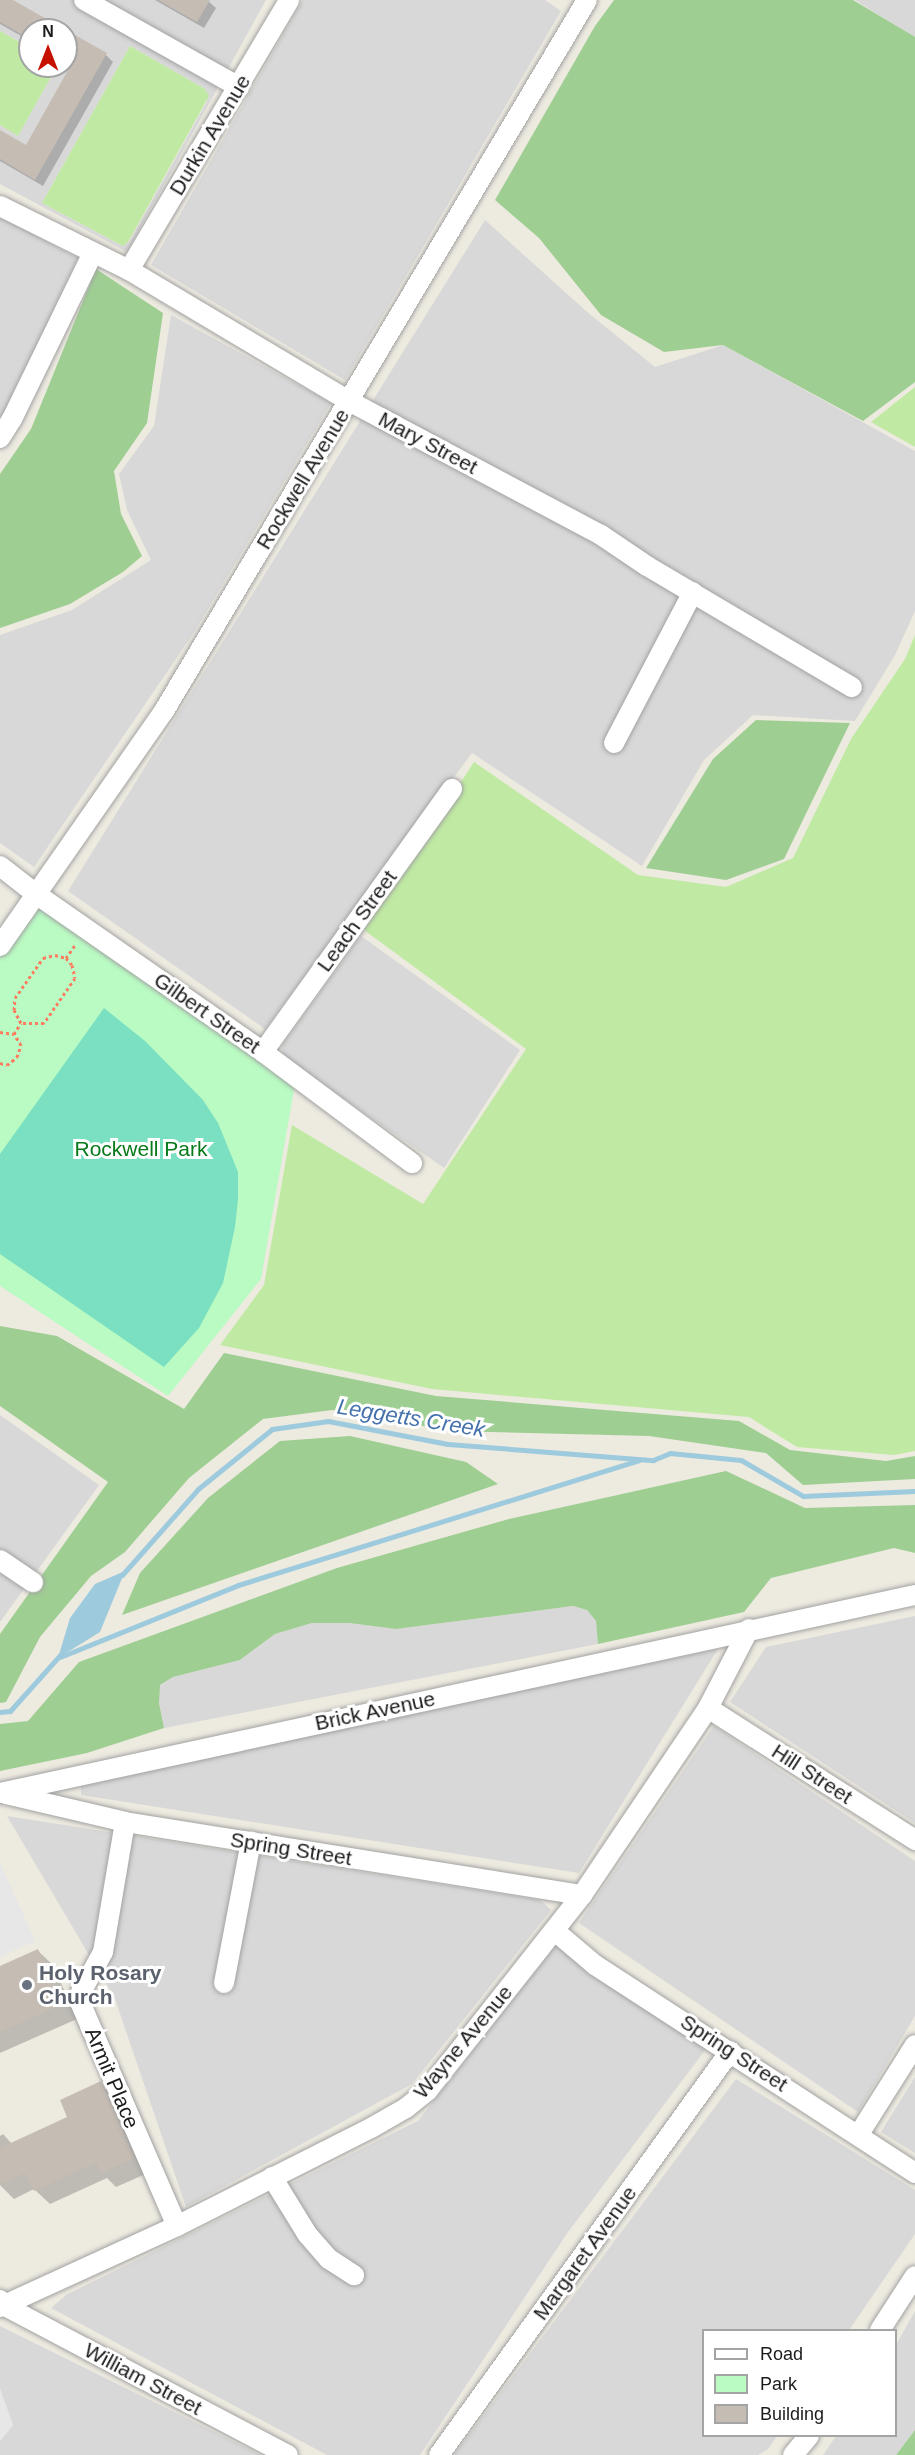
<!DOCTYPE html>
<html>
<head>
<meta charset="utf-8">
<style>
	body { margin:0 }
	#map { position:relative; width:915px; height:2455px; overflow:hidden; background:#edeae0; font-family:Arial,sans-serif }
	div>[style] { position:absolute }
	.residential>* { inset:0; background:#d9d8d8 }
	.grass>* { inset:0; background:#c0eaa3 }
	.forest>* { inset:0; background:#9fce93 }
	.park>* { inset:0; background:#b9fbc3 }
	.pitch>* { inset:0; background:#7ae0c1 }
	.parking>* { inset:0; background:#e7e7e7 }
	.water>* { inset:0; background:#9ecadd }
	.shadow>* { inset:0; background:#0003 }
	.stream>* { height:5px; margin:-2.5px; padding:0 2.5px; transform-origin:2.5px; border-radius:2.5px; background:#9ecadd }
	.building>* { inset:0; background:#c5bcb3 }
	.path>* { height:3px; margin-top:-1.5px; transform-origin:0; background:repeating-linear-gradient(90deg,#fe7c60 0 3px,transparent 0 6px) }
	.roads { filter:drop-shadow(0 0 2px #a2a2a2) drop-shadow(0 0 2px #a2a2a2) }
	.minor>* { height:20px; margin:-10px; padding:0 10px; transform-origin:10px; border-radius:10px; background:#fff }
	.dots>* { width:16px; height:16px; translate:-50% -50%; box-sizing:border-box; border:3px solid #fff; border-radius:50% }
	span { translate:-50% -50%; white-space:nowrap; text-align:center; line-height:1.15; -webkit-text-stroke:6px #fff; paint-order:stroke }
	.street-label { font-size:21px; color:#1b1b1b }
	.park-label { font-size:21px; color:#077a1a }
	.worship-label { font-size:21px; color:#5b616d; font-weight:700 }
	.left { translate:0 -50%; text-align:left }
	.water-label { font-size:22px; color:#4571ad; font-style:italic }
	.legend { position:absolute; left:702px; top:2329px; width:195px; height:108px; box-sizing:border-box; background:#fff; border:2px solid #a4a4a4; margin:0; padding:8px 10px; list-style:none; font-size:18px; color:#1b1b1b }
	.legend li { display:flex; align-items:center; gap:12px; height:30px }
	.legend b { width:30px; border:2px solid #a4a4a4 }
	.north { position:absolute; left:18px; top:18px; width:60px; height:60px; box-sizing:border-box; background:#fff; border:2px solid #a4a4a4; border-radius:50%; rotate:0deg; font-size:16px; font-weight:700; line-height:24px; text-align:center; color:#1b1b1b }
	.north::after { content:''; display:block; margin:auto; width:21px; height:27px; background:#c61000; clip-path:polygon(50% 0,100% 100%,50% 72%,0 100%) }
</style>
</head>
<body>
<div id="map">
	<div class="residential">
		<i style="clip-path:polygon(evenodd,0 0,266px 0,127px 252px,0 184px,0 125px,18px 136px,57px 66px,66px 66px,66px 30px,30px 30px,30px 48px,0 31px,0 0,130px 46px,205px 89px,207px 101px,129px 242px,123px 246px,42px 203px,130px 46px)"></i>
		<i style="clip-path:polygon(303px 0,545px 0,561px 11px,345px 380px,151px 265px)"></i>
		<i style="clip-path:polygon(855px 0,915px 0,915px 38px)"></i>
		<i style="clip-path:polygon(0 217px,78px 258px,0 424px)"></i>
		<i style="clip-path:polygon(485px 220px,586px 311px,655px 367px,723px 345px,915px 451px,915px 611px,895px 655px,855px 721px,753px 715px,704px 760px,642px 866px,472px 753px,265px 1029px,68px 891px)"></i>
		<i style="clip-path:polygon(171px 315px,331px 403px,193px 634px,34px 867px,0 843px,0 635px,72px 610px,151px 560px,127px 510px,119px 474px,154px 426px)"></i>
		<i style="clip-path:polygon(361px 936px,520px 1050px,444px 1168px,282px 1056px,283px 1044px)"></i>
		<i style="clip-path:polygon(0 1415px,99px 1485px,0 1622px)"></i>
		<i style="clip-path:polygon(573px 1606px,587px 1610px,596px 1621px,598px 1644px,164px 1728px,159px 1703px,159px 1686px,173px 1677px,240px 1660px,275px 1634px,312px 1623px,349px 1623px,396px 1629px)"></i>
		<i style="clip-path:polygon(915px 1616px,915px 1823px,730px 1702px,766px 1647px)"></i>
		<i style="clip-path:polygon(718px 1649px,579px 1873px,81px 1795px,81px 1783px)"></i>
		<i style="clip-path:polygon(714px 1726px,915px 1861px,915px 2016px,858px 2112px,579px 1923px)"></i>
		<i style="clip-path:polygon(7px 1816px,540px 1900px,551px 1910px,412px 2084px,186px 2207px,115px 1999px)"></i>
		<i style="clip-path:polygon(556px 1945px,706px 2049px,568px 2232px,420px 2455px,327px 2455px,51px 2308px,66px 2295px,418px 2121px)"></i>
		<i style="clip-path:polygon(915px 2077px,915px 2153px,881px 2132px)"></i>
		<i style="clip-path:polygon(736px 2079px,915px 2190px,915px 2234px,849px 2330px,704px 2330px,704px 2436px,777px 2436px,768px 2449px,758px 2455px,454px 2455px)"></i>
		<i style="clip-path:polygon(915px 2311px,915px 2430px,896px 2455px,823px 2455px,836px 2436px,896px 2436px,896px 2345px)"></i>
		<i style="clip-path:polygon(0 2326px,261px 2455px,0 2455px,0 2441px,13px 2425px,0 2389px)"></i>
	</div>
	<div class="grass">
		<i style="clip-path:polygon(0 31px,30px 48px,30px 66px,57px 66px,18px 136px,0 125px)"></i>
		<i style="clip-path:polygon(130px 46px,205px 89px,209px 96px,128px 242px,123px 246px,42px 203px)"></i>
		<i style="clip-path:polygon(915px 387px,915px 447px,871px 422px)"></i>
		<i style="clip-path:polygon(915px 635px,915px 1451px,894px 1455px,797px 1447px,749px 1417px,432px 1389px,220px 1345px,264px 1285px,292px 1125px,423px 1204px,526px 1049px,364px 930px,474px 762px,638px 875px,726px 887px,793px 858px,851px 739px,905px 659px)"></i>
	</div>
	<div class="forest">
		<i style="clip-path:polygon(614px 0,853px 0,915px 37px,915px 382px,863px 421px,723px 345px,664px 352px,601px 315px,539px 238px,495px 200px,595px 26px)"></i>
		<i style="clip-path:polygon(96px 269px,163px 313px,147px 423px,114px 471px,121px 514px,142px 556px,123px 572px,70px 604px,0 628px,0 474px,31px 429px)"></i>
		<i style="clip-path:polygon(756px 720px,850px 723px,784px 859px,726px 880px,646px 868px,713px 759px)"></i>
		<i style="clip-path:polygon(0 1326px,57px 1336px,184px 1409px,224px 1353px,436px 1396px,739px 1421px,790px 1450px,886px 1461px,915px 1456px,915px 1479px,803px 1485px,766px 1453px,649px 1436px,452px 1431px,332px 1410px,263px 1419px,189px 1478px,125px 1552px,91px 1576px,40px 1637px,6px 1702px,0 1703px,0 1634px,108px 1482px,0 1406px)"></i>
		<i style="clip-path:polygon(350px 1436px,466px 1462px,498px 1484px,122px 1615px,140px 1573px,208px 1498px,280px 1441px)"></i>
		<i style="clip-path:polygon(726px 1471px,805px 1508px,915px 1505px,915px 1553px,894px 1548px,771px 1578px,744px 1612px,598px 1644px,596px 1621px,587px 1610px,573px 1606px,396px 1629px,349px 1623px,312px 1623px,275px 1634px,240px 1660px,173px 1677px,160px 1685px,159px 1703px,164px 1728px,87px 1753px,0 1771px,0 1724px,28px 1721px,79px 1662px,337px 1568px,509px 1519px)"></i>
		<i style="clip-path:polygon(915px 2430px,915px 2455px,896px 2455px)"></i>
	</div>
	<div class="park">
		<i style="clip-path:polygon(37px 900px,295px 1084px,261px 1279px,168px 1396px,0 1286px,0 956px)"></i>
	</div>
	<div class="pitch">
		<i style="clip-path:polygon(104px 1008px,145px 1041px,203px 1100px,218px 1123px,238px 1172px,238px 1199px,235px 1227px,223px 1283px,199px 1328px,164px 1367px,0 1254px,0 1154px)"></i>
	</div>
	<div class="parking">
		<i style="clip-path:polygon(0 1863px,35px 1941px,0 1957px)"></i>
		<i style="clip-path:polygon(0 2389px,13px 2425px,0 2441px)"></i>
	</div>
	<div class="water">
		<i style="clip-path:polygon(125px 1571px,100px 1632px,58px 1658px,70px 1618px,95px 1584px)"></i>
	</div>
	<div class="shadow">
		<i style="clip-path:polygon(0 0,12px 0,63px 30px,30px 30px,30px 41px,0 24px)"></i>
		<i style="clip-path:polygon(155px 0,207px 0,216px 8px,204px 28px)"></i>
		<i style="clip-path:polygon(66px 31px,106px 55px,113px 62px,43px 186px,0 161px,0 132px,26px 147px,72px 65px,66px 61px)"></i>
		<i style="clip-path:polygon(38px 1951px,53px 1965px,77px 2019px,0 2053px,0 1967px)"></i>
		<i style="clip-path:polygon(101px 2083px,115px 2097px,148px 2173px,116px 2187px,107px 2178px,50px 2204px,34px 2189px,14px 2199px,0 2185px,0 2136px,3px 2134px,12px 2144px,69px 2118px)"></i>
	</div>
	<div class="stream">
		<i style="left:122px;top:1575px;width:115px;rotate:-48.5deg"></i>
		<i style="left:198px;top:1489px;width:95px;rotate:-39deg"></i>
		<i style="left:272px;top:1429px;width:57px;rotate:-8.1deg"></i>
		<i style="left:328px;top:1421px;width:122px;rotate:10.9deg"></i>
		<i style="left:448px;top:1444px;width:206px;rotate:4.5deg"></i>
		<i style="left:653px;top:1460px;width:18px;rotate:-22deg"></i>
		<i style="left:670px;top:1453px;width:71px;rotate:5.6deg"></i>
		<i style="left:741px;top:1460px;width:72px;rotate:30.1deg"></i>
		<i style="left:803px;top:1496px;width:112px;rotate:-2.6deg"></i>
		<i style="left:60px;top:1657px;width:192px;rotate:-22deg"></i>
		<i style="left:238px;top:1585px;width:420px;rotate:-17.3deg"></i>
		<i style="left:0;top:1712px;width:10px;rotate:-6deg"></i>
		<i style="left:10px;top:1711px;width:76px;rotate:-48.2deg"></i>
	</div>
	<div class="building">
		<i style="clip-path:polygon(0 0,13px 0,66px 30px,30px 30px,30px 39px,0 22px)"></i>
		<i style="clip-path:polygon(158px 0,210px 0,197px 22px)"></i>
		<i style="clip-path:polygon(66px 30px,107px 53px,35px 180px,0 159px,0 130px,26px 145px,72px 63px,66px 60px)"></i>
		<i style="clip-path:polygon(38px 1949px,63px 2004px,0 2032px,0 1966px)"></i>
		<i style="clip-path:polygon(101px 2081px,134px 2158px,101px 2173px,96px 2163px,34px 2191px,25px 2173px,0 2184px,0 2148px,67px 2117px,60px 2100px)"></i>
	</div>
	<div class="path">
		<i style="left:55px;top:955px;width:11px;rotate:15deg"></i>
		<i style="left:66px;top:958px;width:9px;rotate:49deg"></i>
		<i style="left:72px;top:965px;width:13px;rotate:77deg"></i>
		<i style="left:75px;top:978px;width:55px;rotate:124.6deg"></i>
		<i style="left:44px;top:1023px;width:23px;rotate:180deg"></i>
		<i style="left:21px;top:1023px;width:15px;rotate:-118deg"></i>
		<i style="left:14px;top:1010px;width:12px;rotate:-85deg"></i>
		<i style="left:15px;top:998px;width:49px;rotate:-55deg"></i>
		<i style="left:43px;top:958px;width:12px;rotate:-14deg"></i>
		<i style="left:66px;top:958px;width:16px;rotate:-55deg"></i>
		<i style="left:0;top:1032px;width:14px;rotate:8deg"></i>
		<i style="left:14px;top:1034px;width:13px;rotate:-58deg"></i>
		<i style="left:0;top:1063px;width:7px;rotate:16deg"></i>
		<i style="left:7px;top:1065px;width:13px;rotate:-39deg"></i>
		<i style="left:17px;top:1057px;width:13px;rotate:-72deg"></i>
		<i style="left:21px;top:1045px;width:13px;rotate:-122deg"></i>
	</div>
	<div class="roads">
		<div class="minor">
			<i style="left:84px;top:0;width:178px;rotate:29.3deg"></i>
			<i style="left:0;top:206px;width:144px;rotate:26.4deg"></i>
			<i style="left:129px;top:270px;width:256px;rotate:30.8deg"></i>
			<i style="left:349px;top:401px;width:285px;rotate:28deg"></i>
			<i style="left:601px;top:535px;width:55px;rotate:34deg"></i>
			<i style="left:647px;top:566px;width:238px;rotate:30.6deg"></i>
			<i style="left:129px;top:270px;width:314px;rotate:-59.3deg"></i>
			<i style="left:0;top:438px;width:22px;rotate:-58deg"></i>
			<i style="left:12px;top:419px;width:185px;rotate:-64deg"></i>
			<i style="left:614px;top:743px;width:170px;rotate:-62.4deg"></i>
			<i style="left:0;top:866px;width:46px;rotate:37.9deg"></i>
			<i style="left:36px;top:894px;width:277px;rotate:34.8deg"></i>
			<i style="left:263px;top:1052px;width:186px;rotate:36.7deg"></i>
			<i style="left:0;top:946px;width:287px;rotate:-55.1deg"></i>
			<i style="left:164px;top:711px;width:827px;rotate:-59.25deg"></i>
			<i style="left:263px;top:1052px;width:324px;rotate:-54.3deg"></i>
			<i style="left:0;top:1560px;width:40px;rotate:34deg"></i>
			<i style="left:708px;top:1708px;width:246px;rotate:32.5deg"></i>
			<i style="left:0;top:1793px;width:936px;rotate:-12.21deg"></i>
			<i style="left:6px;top:1794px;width:122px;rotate:13.2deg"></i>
			<i style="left:125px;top:1822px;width:463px;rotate:9.1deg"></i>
			<i style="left:125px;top:1822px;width:132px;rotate:99.6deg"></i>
			<i style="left:103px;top:1952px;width:46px;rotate:118.8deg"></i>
			<i style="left:81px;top:1992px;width:10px;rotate:96deg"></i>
			<i style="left:80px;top:2002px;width:244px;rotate:66.6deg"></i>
			<i style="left:555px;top:1931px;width:52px;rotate:40.4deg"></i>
			<i style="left:595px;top:1965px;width:382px;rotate:33deg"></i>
			<i style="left:224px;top:1983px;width:144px;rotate:-79.2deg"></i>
			<i style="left:859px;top:2134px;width:105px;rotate:-57.8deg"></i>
			<i style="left:272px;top:2177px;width:67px;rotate:58.4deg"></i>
			<i style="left:307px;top:2234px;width:33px;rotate:49deg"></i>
			<i style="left:329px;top:2259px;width:30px;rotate:33deg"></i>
			<i style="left:0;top:2300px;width:6px;rotate:59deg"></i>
			<i style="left:3px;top:2305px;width:322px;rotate:27.8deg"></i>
			<i style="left:0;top:2307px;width:195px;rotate:-24.6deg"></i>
			<i style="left:177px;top:2226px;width:217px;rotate:-26.8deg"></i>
			<i style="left:371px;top:2128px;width:40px;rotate:-29.7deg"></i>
			<i style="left:406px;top:2108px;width:28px;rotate:-39deg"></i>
			<i style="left:428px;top:2090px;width:248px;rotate:-51.7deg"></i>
			<i style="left:582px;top:1895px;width:225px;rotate:-56deg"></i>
			<i style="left:708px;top:1708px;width:89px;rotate:-62.6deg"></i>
			<i style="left:880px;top:2330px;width:64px;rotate:-57.1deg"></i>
			<i style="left:439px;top:2455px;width:498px;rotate:-54.2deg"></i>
			<i style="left:793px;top:2455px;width:25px;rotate:-50deg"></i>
		</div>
	</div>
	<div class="dots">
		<i style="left:27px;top:1985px;background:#6b7280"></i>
	</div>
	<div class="street-label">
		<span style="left:210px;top:135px;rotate:-59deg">Durkin Avenue</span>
		<span style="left:428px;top:443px;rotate:28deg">Mary Street</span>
		<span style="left:303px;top:479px;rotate:-59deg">Rockwell Avenue</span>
		<span style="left:357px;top:921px;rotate:-54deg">Leach Street</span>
		<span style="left:207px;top:1013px;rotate:35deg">Gilbert Street</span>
		<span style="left:375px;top:1711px;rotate:-12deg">Brick Avenue</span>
		<span style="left:812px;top:1774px;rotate:33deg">Hill Street</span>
		<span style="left:291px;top:1849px;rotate:9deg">Spring Street</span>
		<span style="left:463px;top:2042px;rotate:-50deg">Wayne Avenue</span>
		<span style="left:734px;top:2053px;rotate:33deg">Spring Street</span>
		<span style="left:112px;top:2078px;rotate:67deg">Armit Place</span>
		<span style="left:585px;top:2253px;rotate:-54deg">Margaret Avenue</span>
		<span style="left:143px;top:2379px;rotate:28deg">William Street</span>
	</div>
	<div class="park-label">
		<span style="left:141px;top:1149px">Rockwell Park</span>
	</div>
	<div class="worship-label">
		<span class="left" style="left:39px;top:1985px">Holy Rosary<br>Church</span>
	</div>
	<div class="water-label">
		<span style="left:411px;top:1418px;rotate:9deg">Leggetts Creek</span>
	</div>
	<ul class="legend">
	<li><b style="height:8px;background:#fff"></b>Road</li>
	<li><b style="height:16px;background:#b9fbc3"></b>Park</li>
	<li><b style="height:16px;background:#c5bcb3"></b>Building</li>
	</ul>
	<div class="north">N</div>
</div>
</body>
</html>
